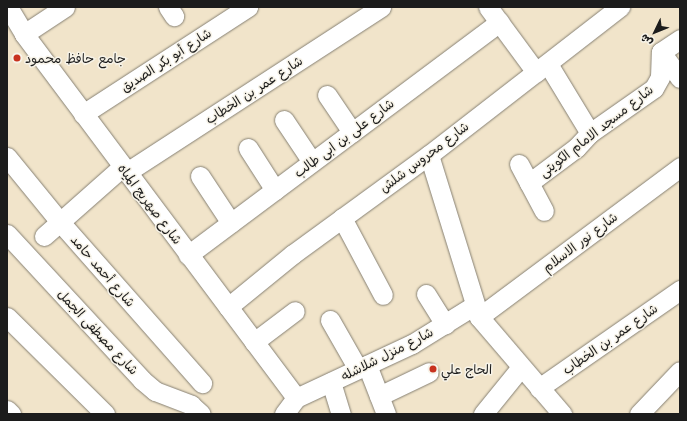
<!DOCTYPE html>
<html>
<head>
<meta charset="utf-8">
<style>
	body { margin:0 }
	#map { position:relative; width:687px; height:421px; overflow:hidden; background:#f1e4ca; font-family:Mali,"Playpen Sans Arabic",sans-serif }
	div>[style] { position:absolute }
	.roads { filter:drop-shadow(0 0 1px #868073) drop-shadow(0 0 1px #868073) }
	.street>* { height:19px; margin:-9.5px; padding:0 9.5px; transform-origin:9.5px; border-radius:9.5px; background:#fff }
	.dots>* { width:11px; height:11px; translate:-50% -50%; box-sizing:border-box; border:2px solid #f7f3e8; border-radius:50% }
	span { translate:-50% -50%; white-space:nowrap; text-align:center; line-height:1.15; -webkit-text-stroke:3px #f7f3e8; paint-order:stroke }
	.poi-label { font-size:13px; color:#1c1c1c }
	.left { translate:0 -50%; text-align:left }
	.street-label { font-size:13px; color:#1c1c1c }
	.frame { position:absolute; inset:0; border:8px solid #1c1c1c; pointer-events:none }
	.north { position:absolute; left:635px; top:12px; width:40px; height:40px; -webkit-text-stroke:3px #f7f3e8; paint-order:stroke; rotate:227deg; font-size:11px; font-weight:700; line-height:16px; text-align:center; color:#1c1c1c }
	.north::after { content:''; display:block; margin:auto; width:14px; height:18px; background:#1c1c1c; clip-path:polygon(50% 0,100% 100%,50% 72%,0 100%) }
</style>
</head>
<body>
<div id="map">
	<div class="roads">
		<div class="street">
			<i style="left:8px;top:7px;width:31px;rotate:59deg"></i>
			<i style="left:24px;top:34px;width:454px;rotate:53.2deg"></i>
			<i style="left:168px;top:7px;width:11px;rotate:56deg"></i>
			<i style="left:488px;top:7px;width:81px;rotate:53.6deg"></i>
			<i style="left:24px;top:34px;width:49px;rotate:-33.4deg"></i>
			<i style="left:661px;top:52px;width:32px;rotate:54deg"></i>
			<i style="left:548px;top:64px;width:81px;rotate:58.7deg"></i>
			<i style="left:327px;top:95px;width:45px;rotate:56deg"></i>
			<i style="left:83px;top:114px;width:197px;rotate:-33deg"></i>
			<i style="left:284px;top:120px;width:50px;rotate:56.3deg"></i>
			<i style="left:248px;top:148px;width:50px;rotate:57.3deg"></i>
			<i style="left:429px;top:155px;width:170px;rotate:72.8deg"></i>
			<i style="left:479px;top:317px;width:128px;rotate:49.4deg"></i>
			<i style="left:7px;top:157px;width:84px;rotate:50.8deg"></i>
			<i style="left:60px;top:222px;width:215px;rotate:48.6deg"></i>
			<i style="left:519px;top:164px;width:53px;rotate:62deg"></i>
			<i style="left:127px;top:172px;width:303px;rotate:-33deg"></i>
			<i style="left:200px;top:176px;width:56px;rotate:56.6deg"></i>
			<i style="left:529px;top:183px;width:59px;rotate:-36.7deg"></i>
			<i style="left:576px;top:148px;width:21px;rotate:-47deg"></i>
			<i style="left:590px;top:133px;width:78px;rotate:-35.1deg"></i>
			<i style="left:654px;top:88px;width:13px;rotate:-61deg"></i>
			<i style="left:660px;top:77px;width:25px;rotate:-88deg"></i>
			<i style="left:661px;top:52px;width:23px;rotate:-34deg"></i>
			<i style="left:342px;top:218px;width:87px;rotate:62deg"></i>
			<i style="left:7px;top:234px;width:199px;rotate:47.2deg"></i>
			<i style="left:142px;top:380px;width:17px;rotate:40deg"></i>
			<i style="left:155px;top:391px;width:39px;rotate:21deg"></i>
			<i style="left:191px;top:405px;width:13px;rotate:42deg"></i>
			<i style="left:44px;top:236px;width:104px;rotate:-41.5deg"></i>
			<i style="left:188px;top:255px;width:389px;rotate:-36.8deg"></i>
			<i style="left:426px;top:294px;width:36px;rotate:58deg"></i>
			<i style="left:228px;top:307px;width:84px;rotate:-39.2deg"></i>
			<i style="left:293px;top:254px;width:168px;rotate:-36.1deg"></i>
			<i style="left:429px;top:155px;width:242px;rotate:-37.8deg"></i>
			<i style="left:7px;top:317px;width:138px;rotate:44.7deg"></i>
			<i style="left:479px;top:317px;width:251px;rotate:-36.7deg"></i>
			<i style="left:330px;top:320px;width:56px;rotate:60.3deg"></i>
			<i style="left:254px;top:342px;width:51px;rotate:-37.1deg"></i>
			<i style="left:367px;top:365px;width:53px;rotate:68.8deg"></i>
			<i style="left:331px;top:382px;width:34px;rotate:73deg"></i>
			<i style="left:539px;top:388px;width:172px;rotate:-34.8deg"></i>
			<i style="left:379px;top:396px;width:55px;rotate:-25.6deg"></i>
			<i style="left:7px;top:410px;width:6px;rotate:45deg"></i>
			<i style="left:284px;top:414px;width:20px;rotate:-53deg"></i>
			<i style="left:296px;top:398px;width:128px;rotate:-25deg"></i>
			<i style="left:412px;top:344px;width:74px;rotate:-31.8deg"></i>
			<i style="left:483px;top:414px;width:60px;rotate:-51deg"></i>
			<i style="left:639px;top:414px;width:59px;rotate:-46.4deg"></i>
		</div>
	</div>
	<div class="dots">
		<i style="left:17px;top:58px;background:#c8321e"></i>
		<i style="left:433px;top:369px;background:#c8321e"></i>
	</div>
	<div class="poi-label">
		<span class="left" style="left:25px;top:58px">جامع حافظ محمود</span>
		<span class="left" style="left:441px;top:369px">الحاج علي</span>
	</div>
	<div class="street-label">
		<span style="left:166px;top:60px;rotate:-33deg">شارع أبو بكر الصديق</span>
		<span style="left:254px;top:90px;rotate:-33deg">شارع عمر بن الخطاب</span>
		<span style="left:596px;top:131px;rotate:-38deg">شارع مسجد الامام الكويتى</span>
		<span style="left:344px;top:138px;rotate:-37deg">شارع على بن ابى طالب</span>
		<span style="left:424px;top:157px;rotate:-37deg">شارع محروس شلش</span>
		<span style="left:150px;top:204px;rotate:53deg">شارع صهريج المياه</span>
		<span style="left:580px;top:242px;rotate:-37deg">شارع نور الاسلام</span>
		<span style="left:103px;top:271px;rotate:49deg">شارع أحمد حامد</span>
		<span style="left:98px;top:332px;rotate:47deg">شارع مصطفى الجمل</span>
		<span style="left:610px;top:339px;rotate:-35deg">شارع عمر بن الخطاب</span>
		<span style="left:387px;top:354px;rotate:-27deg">شارع منزل شلاشله</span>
	</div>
	<div class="frame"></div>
	<div class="north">ش</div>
</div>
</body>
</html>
